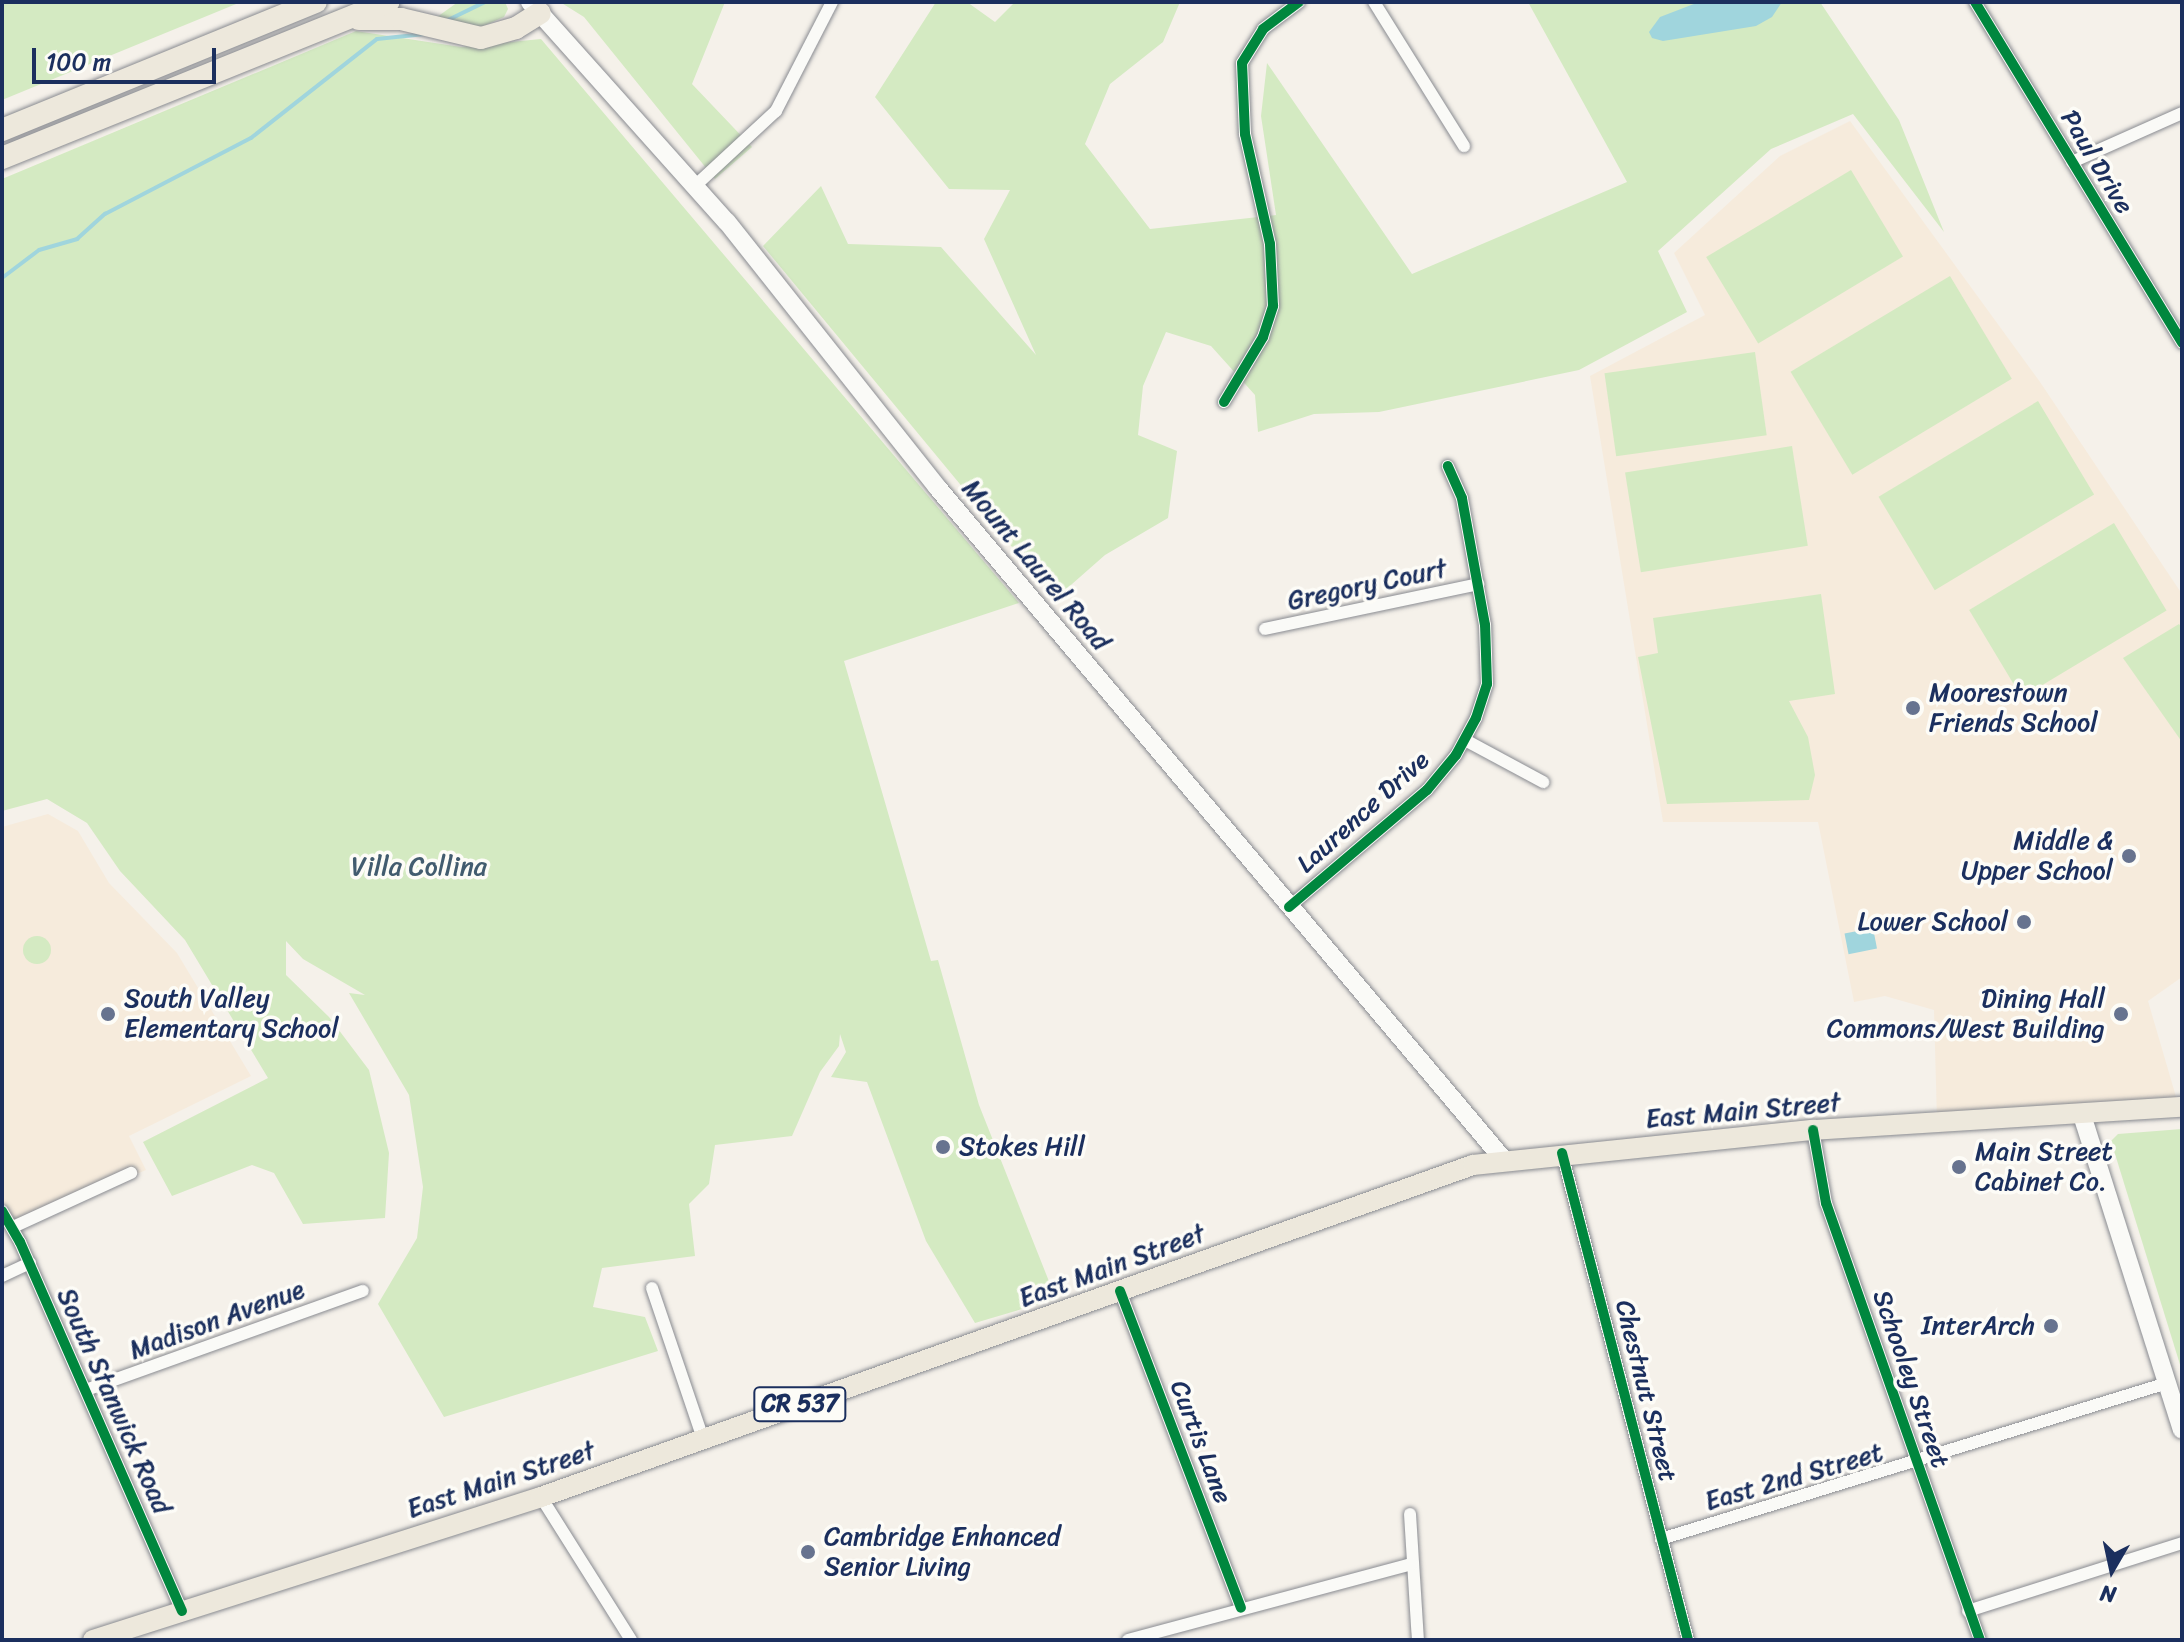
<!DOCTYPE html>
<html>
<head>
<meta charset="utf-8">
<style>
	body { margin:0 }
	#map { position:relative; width:2184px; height:1642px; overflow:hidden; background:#f5f1ea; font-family:Sriracha,sans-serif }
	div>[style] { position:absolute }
	.built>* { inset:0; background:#f6ebdc }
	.green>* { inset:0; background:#d4eac2; transform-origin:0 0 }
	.round { border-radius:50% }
	.water>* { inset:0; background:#a0d5dd; transform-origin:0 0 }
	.stream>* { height:4px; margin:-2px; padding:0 2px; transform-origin:2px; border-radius:2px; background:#a0d5dd }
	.roads { filter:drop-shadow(0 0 2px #898b91) drop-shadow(0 0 2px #898b91) }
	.minor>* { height:12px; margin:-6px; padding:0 6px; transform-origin:6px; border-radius:6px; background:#fafaf7 }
	.secondary>* { height:18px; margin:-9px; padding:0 9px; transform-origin:9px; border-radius:9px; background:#fafaf7 }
	.primary>* { height:20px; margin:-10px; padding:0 10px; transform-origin:10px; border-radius:10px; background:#ede8dc }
	.trunk>* { height:22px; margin:-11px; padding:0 11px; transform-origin:11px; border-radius:11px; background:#ede8dc }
	.cycleway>* { height:10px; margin:-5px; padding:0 5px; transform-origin:5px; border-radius:5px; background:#00873e }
	.dots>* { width:22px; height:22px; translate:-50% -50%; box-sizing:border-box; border:4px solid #fdfcf7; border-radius:50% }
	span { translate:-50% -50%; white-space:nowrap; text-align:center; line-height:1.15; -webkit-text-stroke:7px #fdfcf7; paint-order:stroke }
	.shield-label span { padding:2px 6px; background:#fdfcf7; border:2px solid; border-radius:6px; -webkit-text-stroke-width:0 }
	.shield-label { font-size:24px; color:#1b2f5e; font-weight:700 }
	.street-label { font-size:26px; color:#1b2f5e }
	.poi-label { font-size:26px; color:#1b2f5e }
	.left { translate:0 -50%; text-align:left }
	.right { translate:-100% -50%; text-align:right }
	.park-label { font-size:26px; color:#425c6f }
	.frame { position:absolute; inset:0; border:4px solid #1b2f5e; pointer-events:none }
	.north { position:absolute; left:2072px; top:1530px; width:80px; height:80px; -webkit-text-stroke:6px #fdfcf7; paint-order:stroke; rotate:189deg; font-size:22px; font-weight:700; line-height:32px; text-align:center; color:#1b2f5e }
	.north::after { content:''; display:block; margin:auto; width:28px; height:36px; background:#1b2f5e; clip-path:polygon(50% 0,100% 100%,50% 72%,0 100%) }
	.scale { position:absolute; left:32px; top:48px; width:184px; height:36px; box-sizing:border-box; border:4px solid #1b2f5e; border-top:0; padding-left:10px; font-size:24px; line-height:28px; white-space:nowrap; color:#1b2f5e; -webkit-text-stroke:6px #fdfcf7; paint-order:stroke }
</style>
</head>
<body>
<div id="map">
	<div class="built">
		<i style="clip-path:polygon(1850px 121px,2040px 382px,2182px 594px,2182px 977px,2148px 1001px,2179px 1107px,1937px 1121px,1934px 1010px,1885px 996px,1854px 1002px,1818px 822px,1663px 822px,1590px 376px,1705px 315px,1674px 253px,1780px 156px)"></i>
		<i style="clip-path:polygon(48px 814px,78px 831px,109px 883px,177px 953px,251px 1076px,129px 1136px,146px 1170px,13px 1227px,2px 1214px,2px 827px)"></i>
	</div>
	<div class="green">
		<i style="clip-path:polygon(2px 2px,241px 2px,2px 100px)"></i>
		<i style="clip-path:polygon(458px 2px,505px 2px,508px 9px,504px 17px,481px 27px,437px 17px)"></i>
		<i style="clip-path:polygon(560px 2px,725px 2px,692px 84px,752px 147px,715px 179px,584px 17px)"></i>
		<i style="clip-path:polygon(936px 2px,967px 2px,995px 22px,1015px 2px,1180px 2px,1163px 42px,1110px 84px,1085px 144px,1150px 229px,1276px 215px,1261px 116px,1267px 63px,1412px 274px,1627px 182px,1528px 2px,1820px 2px,1899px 120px,1944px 232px,1853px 114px,1771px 149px,1658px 251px,1687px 312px,1579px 370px,1379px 412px,1314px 414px,1258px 432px,1255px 395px,1211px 346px,1166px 332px,1143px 386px,1138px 435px,1177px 451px,1168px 518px,1105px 555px,1055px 599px,763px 246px,821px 186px,848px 244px,941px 247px,1036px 355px,984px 239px,1010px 190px,949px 189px,875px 97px)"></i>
		<i style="clip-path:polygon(356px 31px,461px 47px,541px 39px,1019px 603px,844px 661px,931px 961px,938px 960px,979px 1105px,1056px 1299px,975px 1323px,926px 1241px,867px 1082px,831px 1077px,846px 1052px,840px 1034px,839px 1046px,820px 1072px,792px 1136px,715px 1145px,709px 1184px,689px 1204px,695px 1256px,602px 1268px,593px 1307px,645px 1317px,658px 1351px,444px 1417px,378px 1304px,417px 1238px,423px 1187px,409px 1095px,349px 993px,365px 995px,303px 959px,286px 941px,286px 975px,329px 1017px,369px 1070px,389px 1153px,385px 1218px,303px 1224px,274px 1173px,252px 1165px,172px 1196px,143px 1142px,268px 1078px,185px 940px,120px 871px,87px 823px,47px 799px,2px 811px,2px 179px)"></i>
		<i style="left:1851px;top:170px;width:101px;height:169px;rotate:59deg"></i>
		<i style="left:1950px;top:276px;width:120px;height:186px;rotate:59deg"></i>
		<i style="left:1755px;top:352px;width:84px;height:152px;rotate:82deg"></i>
		<i style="left:2038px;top:401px;width:109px;height:186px;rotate:59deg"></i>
		<i style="left:1792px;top:446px;width:101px;height:169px;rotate:81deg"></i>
		<i style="left:2114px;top:523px;width:102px;height:169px;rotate:59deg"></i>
		<i style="clip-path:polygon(1821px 594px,1835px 694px,1789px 701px,1808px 737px,1815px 775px,1809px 800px,1667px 804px,1638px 657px,1658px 653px,1653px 618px)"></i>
		<i style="clip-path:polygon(2179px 624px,2182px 628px,2182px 742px,2123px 658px)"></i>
		<i class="round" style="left:23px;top:936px;width:28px;height:28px"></i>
		<i style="clip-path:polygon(2182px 1129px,2182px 1371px,2111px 1141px,2118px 1134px)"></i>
	</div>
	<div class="water">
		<i style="clip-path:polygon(1699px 2px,1782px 2px,1772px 17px,1756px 26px,1663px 41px,1652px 38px,1649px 32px,1660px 17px)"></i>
		<i style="left:1873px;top:928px;width:21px;height:29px;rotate:79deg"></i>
	</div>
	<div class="stream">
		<i style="left:446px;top:21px;width:43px;rotate:-26deg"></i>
		<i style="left:2px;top:278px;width:46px;rotate:-37.1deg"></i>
		<i style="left:39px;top:250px;width:40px;rotate:-16deg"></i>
		<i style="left:77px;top:239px;width:38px;rotate:-42deg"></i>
		<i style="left:105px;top:214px;width:165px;rotate:-27.5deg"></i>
		<i style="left:251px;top:138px;width:160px;rotate:-38.2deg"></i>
		<i style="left:377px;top:39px;width:48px;rotate:-5.9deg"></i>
	</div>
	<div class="roads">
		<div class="minor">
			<i style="left:1374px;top:2px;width:170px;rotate:58deg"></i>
			<i style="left:1975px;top:2px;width:399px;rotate:58.7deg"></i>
			<i style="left:2072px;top:162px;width:120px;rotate:-24deg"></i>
			<i style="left:696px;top:185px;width:109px;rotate:-42.8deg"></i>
			<i style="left:776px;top:111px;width:123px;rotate:-62.8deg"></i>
			<i style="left:1224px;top:402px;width:76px;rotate:-59deg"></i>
			<i style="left:1263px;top:337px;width:33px;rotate:-72deg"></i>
			<i style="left:1273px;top:306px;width:62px;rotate:-92.8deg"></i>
			<i style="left:1270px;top:244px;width:113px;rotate:-102.8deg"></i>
			<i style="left:1245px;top:134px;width:71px;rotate:-92.4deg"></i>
			<i style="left:1242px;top:63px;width:40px;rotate:-58deg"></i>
			<i style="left:1263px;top:29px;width:45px;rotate:-36.9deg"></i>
			<i style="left:1265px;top:629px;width:218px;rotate:-11.9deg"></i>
			<i style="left:1465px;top:740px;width:89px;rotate:28.3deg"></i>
			<i style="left:1289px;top:907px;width:181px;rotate:-40.3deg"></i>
			<i style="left:1427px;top:790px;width:45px;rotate:-50.4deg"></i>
			<i style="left:1456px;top:755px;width:42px;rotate:-61.6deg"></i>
			<i style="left:1476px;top:718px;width:36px;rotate:-72deg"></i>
			<i style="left:1487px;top:684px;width:59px;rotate:-91.9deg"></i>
			<i style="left:1485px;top:625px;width:129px;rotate:-100.3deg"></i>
			<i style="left:1462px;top:498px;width:35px;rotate:-114deg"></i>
			<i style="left:1813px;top:1130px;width:74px;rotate:79.9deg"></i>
			<i style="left:1826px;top:1203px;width:463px;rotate:70.6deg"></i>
			<i style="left:1562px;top:1153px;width:503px;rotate:75.49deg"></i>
			<i style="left:2px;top:1211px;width:36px;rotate:60deg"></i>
			<i style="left:20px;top:1242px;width:403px;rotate:66.3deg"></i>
			<i style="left:13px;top:1227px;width:130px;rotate:-24.6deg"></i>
			<i style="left:2px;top:1276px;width:31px;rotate:-25deg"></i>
			<i style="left:652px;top:1288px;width:159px;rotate:71.3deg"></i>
			<i style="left:1120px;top:1291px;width:339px;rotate:69.1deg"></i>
			<i style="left:86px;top:1390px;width:294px;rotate:-19.7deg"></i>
			<i style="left:541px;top:1497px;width:169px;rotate:57.8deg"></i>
			<i style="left:1410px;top:1514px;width:126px;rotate:86.4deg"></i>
			<i style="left:1661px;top:1539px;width:530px;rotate:-17.13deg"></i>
			<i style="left:1968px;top:1611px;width:225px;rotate:-17.6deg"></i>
			<i style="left:1128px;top:1640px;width:294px;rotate:-15deg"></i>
		</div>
		<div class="secondary">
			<i style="left:530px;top:2px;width:295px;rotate:48.2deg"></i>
			<i style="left:727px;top:222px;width:338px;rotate:51.6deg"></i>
			<i style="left:937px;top:487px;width:880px;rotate:49.89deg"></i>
			<i style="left:2082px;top:1115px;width:330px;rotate:72.4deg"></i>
		</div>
		<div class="primary">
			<i style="left:93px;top:1640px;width:470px;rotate:-17.7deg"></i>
			<i style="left:541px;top:1497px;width:989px;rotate:-19.61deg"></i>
			<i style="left:1473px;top:1165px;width:342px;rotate:-5.9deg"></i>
			<i style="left:1813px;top:1130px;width:370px;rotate:-3.6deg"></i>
		</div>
		<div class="trunk">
			<i style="left:359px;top:19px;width:42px"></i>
			<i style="left:401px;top:19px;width:82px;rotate:13.4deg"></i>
			<i style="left:481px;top:38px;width:36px;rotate:-16deg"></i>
			<i style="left:516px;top:28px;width:28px;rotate:-32deg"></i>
			<i style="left:2px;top:130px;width:339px;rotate:-22.2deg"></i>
			<i style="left:2px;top:158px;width:417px;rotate:-22deg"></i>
		</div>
	</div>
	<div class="cycleway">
		<i style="left:1975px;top:2px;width:399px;rotate:58.7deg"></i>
		<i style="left:1224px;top:402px;width:76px;rotate:-59deg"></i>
		<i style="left:1263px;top:337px;width:33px;rotate:-72deg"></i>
		<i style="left:1273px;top:306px;width:62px;rotate:-92.8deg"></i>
		<i style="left:1270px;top:244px;width:113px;rotate:-102.8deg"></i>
		<i style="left:1245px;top:134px;width:71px;rotate:-92.4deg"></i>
		<i style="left:1242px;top:63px;width:40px;rotate:-58deg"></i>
		<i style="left:1263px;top:29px;width:45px;rotate:-36.9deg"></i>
		<i style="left:1289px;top:907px;width:181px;rotate:-40.3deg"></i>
		<i style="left:1427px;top:790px;width:45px;rotate:-50.4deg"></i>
		<i style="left:1456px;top:755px;width:42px;rotate:-61.6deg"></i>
		<i style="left:1476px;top:718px;width:36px;rotate:-72deg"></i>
		<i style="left:1487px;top:684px;width:59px;rotate:-91.9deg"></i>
		<i style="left:1485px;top:625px;width:129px;rotate:-100.3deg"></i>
		<i style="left:1462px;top:498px;width:35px;rotate:-114deg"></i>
		<i style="left:1813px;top:1130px;width:74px;rotate:79.9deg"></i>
		<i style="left:1826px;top:1203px;width:463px;rotate:70.6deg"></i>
		<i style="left:1562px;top:1153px;width:503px;rotate:75.49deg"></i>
		<i style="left:2px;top:1211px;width:36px;rotate:60deg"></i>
		<i style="left:20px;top:1242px;width:403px;rotate:66.3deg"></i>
		<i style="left:1120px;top:1291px;width:339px;rotate:69.1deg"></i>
	</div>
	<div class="dots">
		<i style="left:1913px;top:708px;background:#67738f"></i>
		<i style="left:2129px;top:856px;background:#67738f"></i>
		<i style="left:2024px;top:922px;background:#67738f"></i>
		<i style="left:108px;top:1014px;background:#67738f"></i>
		<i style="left:2121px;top:1014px;background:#67738f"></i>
		<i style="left:943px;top:1147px;background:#67738f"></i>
		<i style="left:1959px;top:1167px;background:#67738f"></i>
		<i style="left:2051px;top:1326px;background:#67738f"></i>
		<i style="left:808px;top:1552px;background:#67738f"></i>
	</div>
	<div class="shield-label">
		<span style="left:800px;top:1404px">CR 537</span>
	</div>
	<div class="street-label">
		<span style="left:2097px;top:162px;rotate:59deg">Paul Drive</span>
		<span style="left:1036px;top:565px;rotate:50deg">Mount Laurel Road</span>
		<span style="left:1367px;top:585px;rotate:-12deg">Gregory Court</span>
		<span style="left:1363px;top:812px;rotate:-42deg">Laurence Drive</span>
		<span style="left:1743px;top:1111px;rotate:-5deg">East Main Street</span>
		<span style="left:1112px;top:1266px;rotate:-20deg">East Main Street</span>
		<span style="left:217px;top:1320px;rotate:-20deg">Madison Avenue</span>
		<span style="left:1911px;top:1379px;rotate:71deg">Schooley Street</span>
		<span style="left:1646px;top:1391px;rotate:76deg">Chestnut Street</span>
		<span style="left:114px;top:1401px;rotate:66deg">South Stanwick Road</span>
		<span style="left:1201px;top:1442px;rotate:69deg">Curtis Lane</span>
		<span style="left:1794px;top:1477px;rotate:-16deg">East 2nd Street</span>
		<span style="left:501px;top:1480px;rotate:-18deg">East Main Street</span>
	</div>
	<div class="poi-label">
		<span class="left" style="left:1929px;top:708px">Moorestown<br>Friends School</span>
		<span class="right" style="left:2113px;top:856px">Middle &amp;<br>Upper School</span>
		<span class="right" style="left:2008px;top:922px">Lower School</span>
		<span class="left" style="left:124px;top:1014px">South Valley<br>Elementary School</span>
		<span class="right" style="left:2105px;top:1014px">Dining Hall<br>Commons/West Building</span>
		<span class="left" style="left:959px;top:1147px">Stokes Hill</span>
		<span class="left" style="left:1975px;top:1167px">Main Street<br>Cabinet Co.</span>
		<span class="right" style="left:2035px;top:1326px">InterArch</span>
		<span class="left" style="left:824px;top:1552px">Cambridge Enhanced<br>Senior Living</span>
	</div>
	<div class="park-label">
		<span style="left:419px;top:867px">Villa Collina</span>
	</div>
	<div class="frame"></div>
	<div class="north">N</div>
	<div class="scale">100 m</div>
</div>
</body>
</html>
